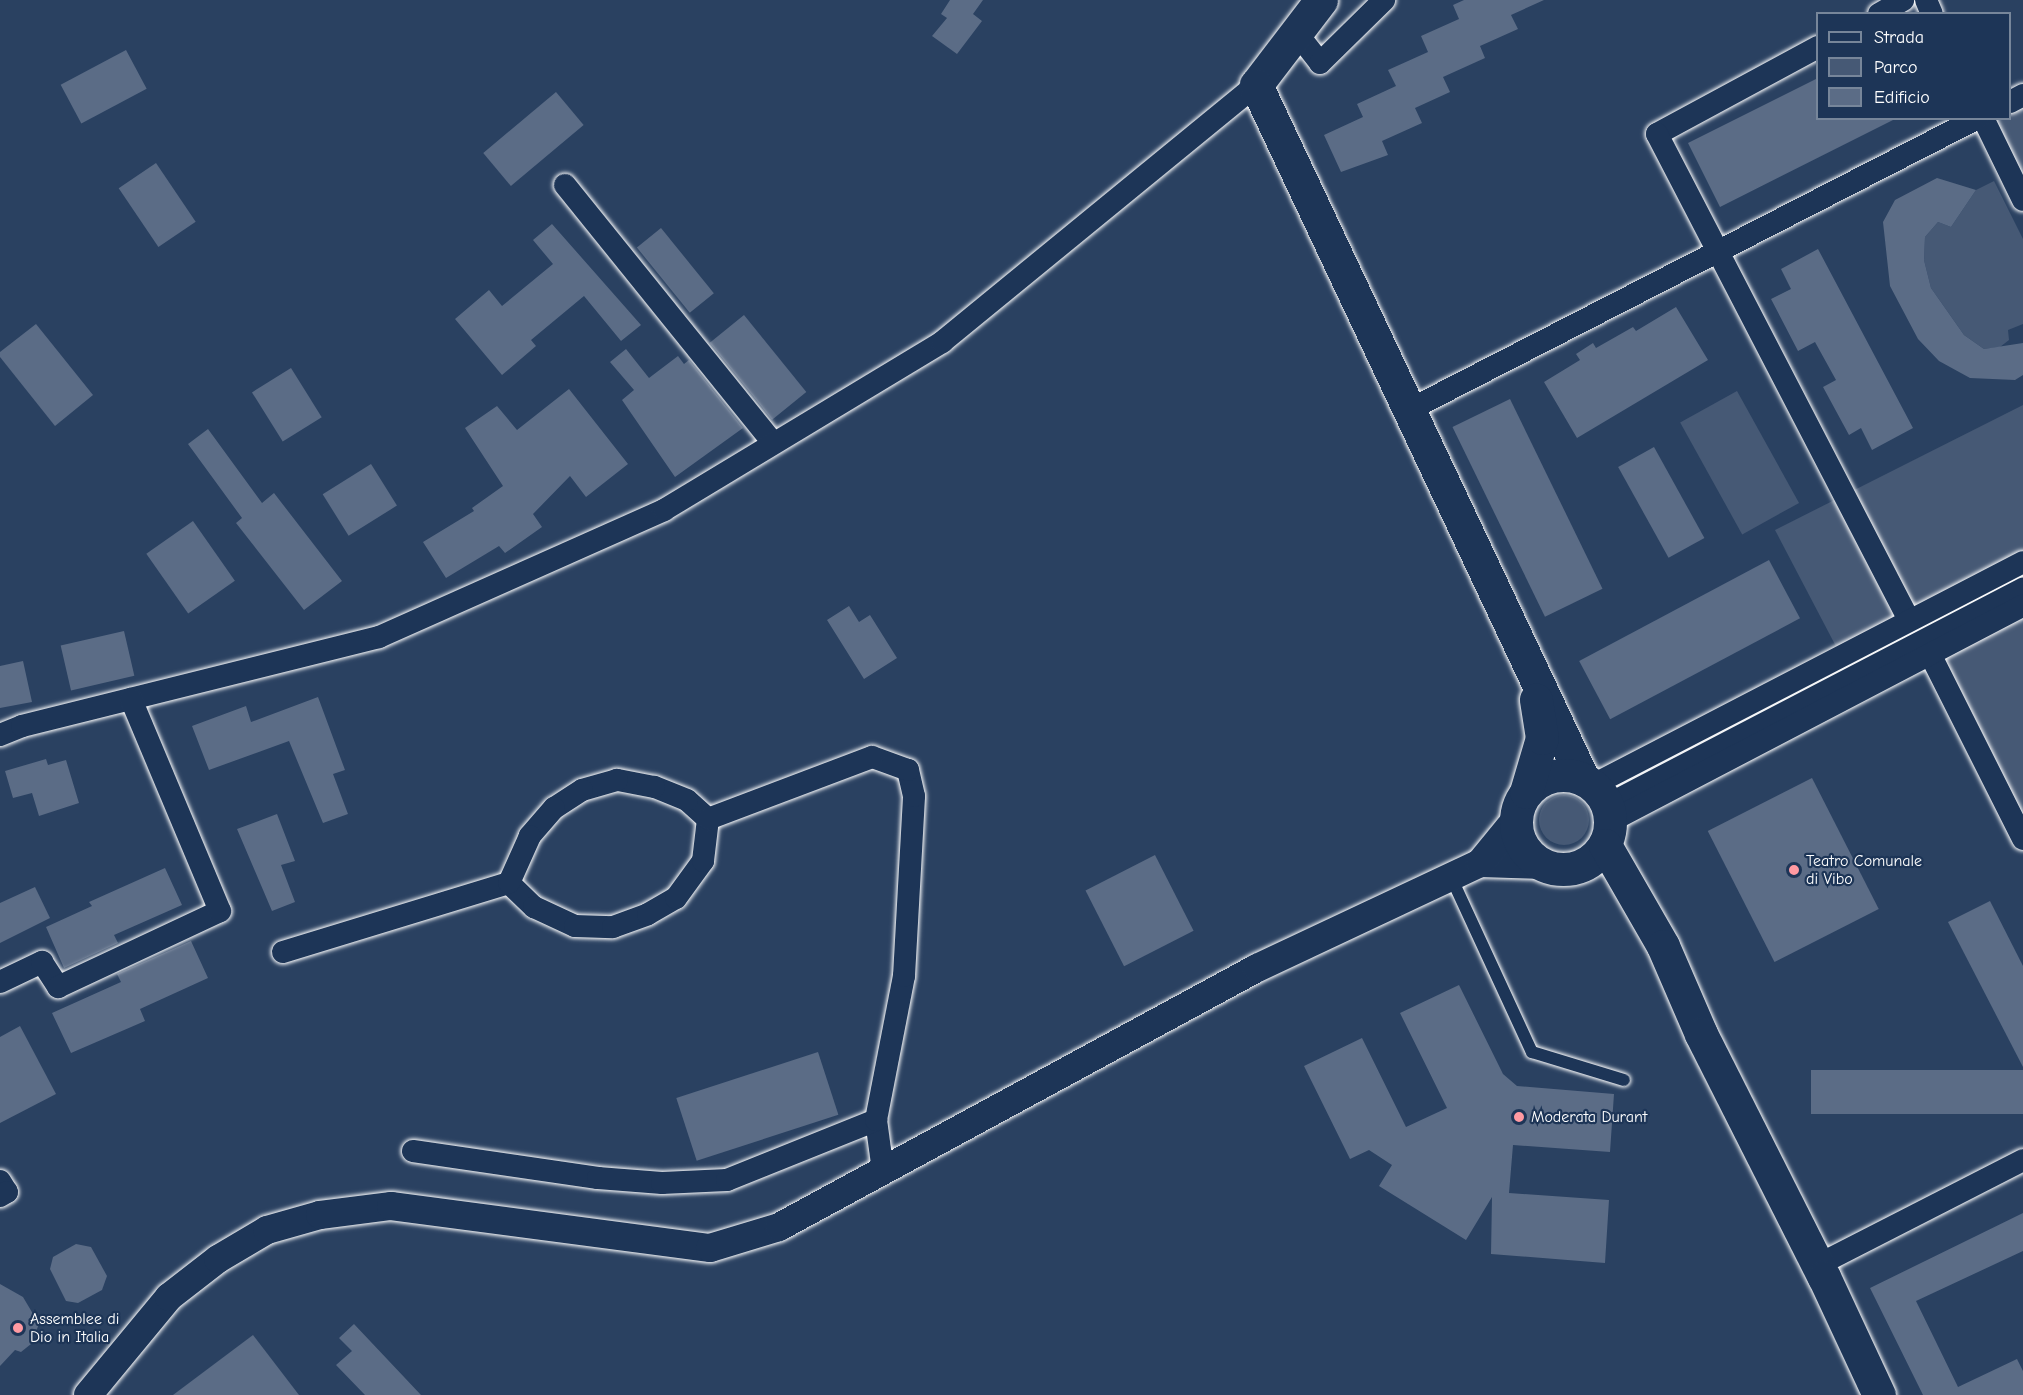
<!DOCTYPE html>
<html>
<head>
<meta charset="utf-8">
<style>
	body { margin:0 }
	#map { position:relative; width:2023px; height:1395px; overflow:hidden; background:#2a4161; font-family:"Comic Neue",sans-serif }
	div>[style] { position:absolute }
	.green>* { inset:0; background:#465975; transform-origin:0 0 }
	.round { border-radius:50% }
	.building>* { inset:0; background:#5b6c86; transform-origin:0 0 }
	.roads { filter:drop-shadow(0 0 2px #fff) drop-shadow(0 0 2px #fff) }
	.service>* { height:12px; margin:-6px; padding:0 6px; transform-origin:6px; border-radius:6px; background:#1d3557 }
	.pedestrian>* { height:18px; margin:-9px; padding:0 9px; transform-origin:9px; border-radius:9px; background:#1d3557 }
	.minor>* { height:22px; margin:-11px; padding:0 11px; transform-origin:11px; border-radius:11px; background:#1d3557 }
	.tertiary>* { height:28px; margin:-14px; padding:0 14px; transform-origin:14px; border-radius:14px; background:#1d3557 }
	.secondary>* { height:33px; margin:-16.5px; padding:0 16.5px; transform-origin:16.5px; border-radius:16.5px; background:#1d3557 }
	.secondary>.ring { margin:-16.5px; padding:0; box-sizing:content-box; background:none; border:33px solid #1d3557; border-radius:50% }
	.dots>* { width:16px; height:16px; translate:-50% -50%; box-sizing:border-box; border:3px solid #1d3557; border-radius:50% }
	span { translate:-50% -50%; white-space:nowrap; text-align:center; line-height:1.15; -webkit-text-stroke:4.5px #1d3557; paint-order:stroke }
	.poi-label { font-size:16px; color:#fff }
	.left { translate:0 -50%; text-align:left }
	.legend { position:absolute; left:1816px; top:12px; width:195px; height:108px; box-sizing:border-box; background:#1d3557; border:2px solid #77869a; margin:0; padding:8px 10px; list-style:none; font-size:18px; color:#fff }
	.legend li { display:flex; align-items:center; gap:12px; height:30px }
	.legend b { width:30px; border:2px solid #77869a }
</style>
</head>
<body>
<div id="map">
	<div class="green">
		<i style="clip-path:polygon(2023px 95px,2023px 200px,1983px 119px,2010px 118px,2010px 102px)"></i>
		<i style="clip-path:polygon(1994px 181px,2023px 239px,2023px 324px,2008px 330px,2009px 340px,2000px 347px,1984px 349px,1964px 335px,1931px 288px,1924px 260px,1925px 237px,1938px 222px,1951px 227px,1976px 190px)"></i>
		<i style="left:1737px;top:391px;width:128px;height:65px;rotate:61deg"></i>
		<i style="clip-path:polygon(2023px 405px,2023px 562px,1841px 656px,1775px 530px)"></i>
		<i style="clip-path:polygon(2023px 606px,2023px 839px,1930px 654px)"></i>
		<i class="round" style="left:1539px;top:795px;width:50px;height:50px"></i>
	</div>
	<div class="building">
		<i style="clip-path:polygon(950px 0,983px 0,973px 14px,982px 21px,957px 54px,932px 36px,947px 18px,941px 14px)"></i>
		<i style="clip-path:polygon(1464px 0,1544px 0,1511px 15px,1518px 29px,1480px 46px,1485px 58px,1443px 77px,1450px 92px,1415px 108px,1422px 123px,1382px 141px,1388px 155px,1341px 172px,1324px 135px,1363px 117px,1357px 104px,1396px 86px,1388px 70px,1428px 52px,1421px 36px,1459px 19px,1453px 5px)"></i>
		<i style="left:126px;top:50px;width:44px;height:74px;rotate:62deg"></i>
		<i style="clip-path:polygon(1818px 78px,1818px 118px,1897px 118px,1720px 207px,1688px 143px)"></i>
		<i style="left:556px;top:92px;width:43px;height:95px;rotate:50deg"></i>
		<i style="left:156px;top:163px;width:71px;height:45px;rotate:56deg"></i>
		<i style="clip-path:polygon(1937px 178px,1976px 190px,1951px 227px,1938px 222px,1925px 237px,1924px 260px,1931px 288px,1964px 335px,1984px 349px,2023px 343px,2023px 375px,2015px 380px,1970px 378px,1939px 361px,1918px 339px,1890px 286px,1883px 222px,1895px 200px)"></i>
		<i style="clip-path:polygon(552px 224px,641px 325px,621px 341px,584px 296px,531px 340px,536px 346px,502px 375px,455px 319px,489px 290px,502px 306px,553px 264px,533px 240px)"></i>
		<i style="left:661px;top:228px;width:84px;height:31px;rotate:51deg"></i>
		<i style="clip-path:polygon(1818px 249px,1913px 428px,1872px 450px,1861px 428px,1849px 435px,1823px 387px,1836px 380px,1815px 342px,1798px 351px,1771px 299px,1791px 289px,1781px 269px)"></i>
		<i style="clip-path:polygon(1676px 307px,1708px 360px,1577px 438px,1544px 382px,1580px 360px,1576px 354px,1593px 343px,1596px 348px,1633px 327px,1636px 331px)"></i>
		<i style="left:744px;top:315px;width:99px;height:44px;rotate:51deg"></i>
		<i style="clip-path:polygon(36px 324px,93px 395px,55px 426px,0 357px,0 352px)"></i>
		<i style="clip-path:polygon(626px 349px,649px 378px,678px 356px,684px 364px,689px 360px,743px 428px,675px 477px,622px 400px,634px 390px,610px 362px)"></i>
		<i style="left:291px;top:368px;width:58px;height:46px;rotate:58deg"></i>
		<i style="clip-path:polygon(569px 389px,628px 464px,586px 497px,570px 476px,533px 514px,542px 527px,505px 553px,499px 546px,446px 578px,423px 542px,474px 511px,472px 508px,503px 486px,465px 428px,497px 406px,517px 430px)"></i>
		<i style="left:1510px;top:399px;width:211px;height:64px;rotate:64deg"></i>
		<i style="clip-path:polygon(208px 429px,262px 503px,274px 493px,342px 581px,304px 610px,236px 523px,242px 518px,188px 444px)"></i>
		<i style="left:1654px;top:447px;width:104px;height:41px;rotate:61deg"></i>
		<i style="left:371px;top:464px;width:49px;height:57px;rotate:58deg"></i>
		<i style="left:193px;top:521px;width:73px;height:57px;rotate:55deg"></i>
		<i style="left:1769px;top:560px;width:66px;height:215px;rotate:62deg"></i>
		<i style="clip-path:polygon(849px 606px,859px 622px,870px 615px,897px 658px,864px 679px,827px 620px)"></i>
		<i style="left:124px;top:631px;width:46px;height:65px;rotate:77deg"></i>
		<i style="clip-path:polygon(23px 661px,32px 702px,0 708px,0 666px)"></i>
		<i style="clip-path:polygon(318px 697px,345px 770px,333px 774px,348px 814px,323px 823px,289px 741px,209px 770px,192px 726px,246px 706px,251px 722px)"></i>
		<i style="clip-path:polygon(46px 759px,48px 765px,66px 760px,79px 803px,39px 816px,32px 793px,13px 798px,5px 771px)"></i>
		<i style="left:1812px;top:778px;width:147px;height:117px;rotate:63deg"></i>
		<i style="clip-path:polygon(277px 814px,295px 861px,281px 865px,295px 902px,272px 911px,237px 829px)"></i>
		<i style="left:1155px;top:855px;width:85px;height:78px;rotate:63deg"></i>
		<i style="clip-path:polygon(165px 868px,182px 905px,114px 935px,118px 943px,64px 968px,46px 927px,92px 906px,89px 902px)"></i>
		<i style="clip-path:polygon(35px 887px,50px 918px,0 943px,0 903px)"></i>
		<i style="clip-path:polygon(1990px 901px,2023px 966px,2023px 1067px,1948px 922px)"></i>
		<i style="clip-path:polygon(191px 941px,208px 978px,140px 1009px,145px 1021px,71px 1053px,52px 1013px,121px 982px,117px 974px)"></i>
		<i style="clip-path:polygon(1459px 985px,1503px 1074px,1517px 1086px,1614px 1094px,1610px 1152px,1513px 1145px,1509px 1193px,1609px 1200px,1605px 1263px,1491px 1254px,1492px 1197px,1466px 1240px,1379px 1186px,1392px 1165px,1369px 1150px,1350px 1159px,1304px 1066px,1362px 1038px,1406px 1127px,1447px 1108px,1400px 1013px)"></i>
		<i style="clip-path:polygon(20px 1026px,56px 1094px,0 1123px,0 1037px)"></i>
		<i style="left:818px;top:1052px;width:66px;height:149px;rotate:72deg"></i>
		<i style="left:2023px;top:1070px;width:44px;height:212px;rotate:90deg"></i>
		<i style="clip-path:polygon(2023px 1213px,2023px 1251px,1916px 1301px,1958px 1387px,2017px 1359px,2023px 1371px,2023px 1395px,1923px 1395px,1870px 1288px)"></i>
		<i style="clip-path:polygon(76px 1244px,91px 1247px,107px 1276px,102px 1290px,78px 1303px,66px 1301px,50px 1269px,53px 1257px)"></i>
		<i style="clip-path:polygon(0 1284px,23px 1297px,39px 1324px,31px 1344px,21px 1352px,15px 1350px,0 1366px)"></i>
		<i style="clip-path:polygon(354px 1324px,421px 1395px,365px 1395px,336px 1365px,352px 1351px,339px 1338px)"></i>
		<i style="clip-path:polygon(253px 1335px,299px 1395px,173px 1395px)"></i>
	</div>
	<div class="roads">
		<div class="service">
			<i style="left:1451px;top:877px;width:193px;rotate:65.2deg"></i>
			<i style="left:1532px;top:1052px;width:96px;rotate:16.9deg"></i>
		</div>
		<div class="pedestrian">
			<i style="left:1607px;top:803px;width:469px;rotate:-27.5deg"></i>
		</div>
		<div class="minor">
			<i style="left:1926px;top:0;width:15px;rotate:67deg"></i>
			<i style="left:1879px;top:14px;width:28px;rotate:-30deg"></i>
			<i style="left:1296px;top:32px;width:39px;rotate:52deg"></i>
			<i style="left:1320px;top:63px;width:90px;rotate:-44.5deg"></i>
			<i style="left:1818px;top:47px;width:183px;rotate:151.6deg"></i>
			<i style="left:1657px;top:134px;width:547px;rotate:62.59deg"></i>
			<i style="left:2010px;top:102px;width:15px;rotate:-28deg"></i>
			<i style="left:1983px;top:118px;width:91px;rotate:64deg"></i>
			<i style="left:565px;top:185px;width:331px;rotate:51.1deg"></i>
			<i style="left:1409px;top:410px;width:640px;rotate:-27.17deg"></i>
			<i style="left:1930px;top:654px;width:207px;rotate:63.3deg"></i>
			<i style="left:0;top:735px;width:24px;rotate:-22deg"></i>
			<i style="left:22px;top:726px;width:368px;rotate:-14deg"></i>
			<i style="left:379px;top:637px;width:312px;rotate:-24deg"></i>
			<i style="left:664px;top:510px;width:325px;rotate:-31.1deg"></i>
			<i style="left:942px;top:342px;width:406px;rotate:-39.3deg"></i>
			<i style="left:1593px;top:785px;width:484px;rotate:-27.4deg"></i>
			<i style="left:1611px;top:821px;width:465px;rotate:-27.6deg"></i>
			<i style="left:283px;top:952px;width:236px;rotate:-17deg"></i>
			<i style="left:509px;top:883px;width:35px;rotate:44deg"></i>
			<i style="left:534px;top:907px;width:45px;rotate:24.9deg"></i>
			<i style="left:575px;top:926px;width:38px;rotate:2deg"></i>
			<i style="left:613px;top:927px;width:37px;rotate:-20deg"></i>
			<i style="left:648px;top:914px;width:32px;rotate:-30deg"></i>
			<i style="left:676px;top:898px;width:46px;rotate:-53.9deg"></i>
			<i style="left:703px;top:861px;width:42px;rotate:-83.2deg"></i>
			<i style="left:708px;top:819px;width:28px;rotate:-138deg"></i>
			<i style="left:687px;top:800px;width:35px;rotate:-158deg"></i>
			<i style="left:654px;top:787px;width:38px;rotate:-169deg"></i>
			<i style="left:617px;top:780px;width:36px;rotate:164deg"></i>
			<i style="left:582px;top:790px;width:33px;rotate:147deg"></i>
			<i style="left:554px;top:808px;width:37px;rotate:131deg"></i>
			<i style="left:530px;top:836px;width:51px;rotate:114.1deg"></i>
			<i style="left:0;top:982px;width:47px;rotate:-25.5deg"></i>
			<i style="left:42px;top:962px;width:30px;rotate:57deg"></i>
			<i style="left:58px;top:987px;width:179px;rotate:-25.1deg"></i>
			<i style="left:220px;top:911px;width:230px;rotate:-112.8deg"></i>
			<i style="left:876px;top:1120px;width:51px;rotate:82.2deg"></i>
			<i style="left:413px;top:1151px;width:187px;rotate:8.3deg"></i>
			<i style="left:598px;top:1178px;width:64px;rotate:4.5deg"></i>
			<i style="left:662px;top:1183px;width:65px;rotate:-2.6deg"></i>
			<i style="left:727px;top:1180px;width:161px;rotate:-21.9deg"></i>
			<i style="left:876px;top:1120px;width:147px;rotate:-79deg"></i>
			<i style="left:904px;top:976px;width:180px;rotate:-86.8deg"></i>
			<i style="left:914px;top:796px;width:27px;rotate:-103deg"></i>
			<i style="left:908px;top:770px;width:38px;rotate:-160deg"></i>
			<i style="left:872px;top:757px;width:175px;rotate:159.3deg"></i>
			<i style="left:0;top:1181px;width:13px;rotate:58deg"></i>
			<i style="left:7px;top:1192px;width:8px;rotate:150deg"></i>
			<i style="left:1818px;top:1265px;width:230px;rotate:-27.1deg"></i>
		</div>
		<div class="tertiary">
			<i style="left:1480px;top:863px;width:63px;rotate:1.8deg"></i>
			<i style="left:88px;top:1395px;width:127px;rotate:-50.4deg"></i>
			<i style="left:169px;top:1297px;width:62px;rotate:-37.8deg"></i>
			<i style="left:218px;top:1259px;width:57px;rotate:-30.6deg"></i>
			<i style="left:267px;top:1230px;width:55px;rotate:-15.8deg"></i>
			<i style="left:320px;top:1215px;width:72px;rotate:-7.2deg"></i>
			<i style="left:391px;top:1206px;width:322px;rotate:7.5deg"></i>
			<i style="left:710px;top:1248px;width:72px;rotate:-16.9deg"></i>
			<i style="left:779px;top:1227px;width:544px;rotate:-28.45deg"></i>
			<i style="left:1257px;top:968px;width:246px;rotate:-25.2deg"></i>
			<i style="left:1480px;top:863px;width:57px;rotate:-50.7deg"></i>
		</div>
		<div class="secondary">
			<i style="left:1321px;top:0;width:107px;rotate:127.4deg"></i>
			<i style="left:1256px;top:85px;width:767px;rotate:64.77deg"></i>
			<i class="ring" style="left:1516px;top:775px;width:61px;height:61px"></i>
			<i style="left:1526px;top:792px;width:56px;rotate:-73.5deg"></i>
			<i style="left:1542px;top:738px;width:39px;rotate:-99deg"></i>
			<i style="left:1605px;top:845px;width:116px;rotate:60.1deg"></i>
			<i style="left:1663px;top:946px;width:96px;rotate:66.6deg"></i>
			<i style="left:1701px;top:1034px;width:272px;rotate:63.2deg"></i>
			<i style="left:1824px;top:1277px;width:130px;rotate:65deg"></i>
		</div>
	</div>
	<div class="dots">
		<i style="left:1794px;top:870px;background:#ff9aa2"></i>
		<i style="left:1519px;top:1117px;background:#ff9aa2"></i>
		<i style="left:18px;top:1328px;background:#ff9aa2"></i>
	</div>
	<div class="poi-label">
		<span class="left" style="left:1806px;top:870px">Teatro Comunale<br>di Vibo</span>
		<span class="left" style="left:1531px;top:1117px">Moderata Durant</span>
		<span class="left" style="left:30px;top:1328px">Assemblee di<br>Dio in Italia</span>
	</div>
	<ul class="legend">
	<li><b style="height:8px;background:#1d3557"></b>Strada</li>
	<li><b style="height:16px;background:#465975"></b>Parco</li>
	<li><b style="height:16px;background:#5b6c86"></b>Edificio</li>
	</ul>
</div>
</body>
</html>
